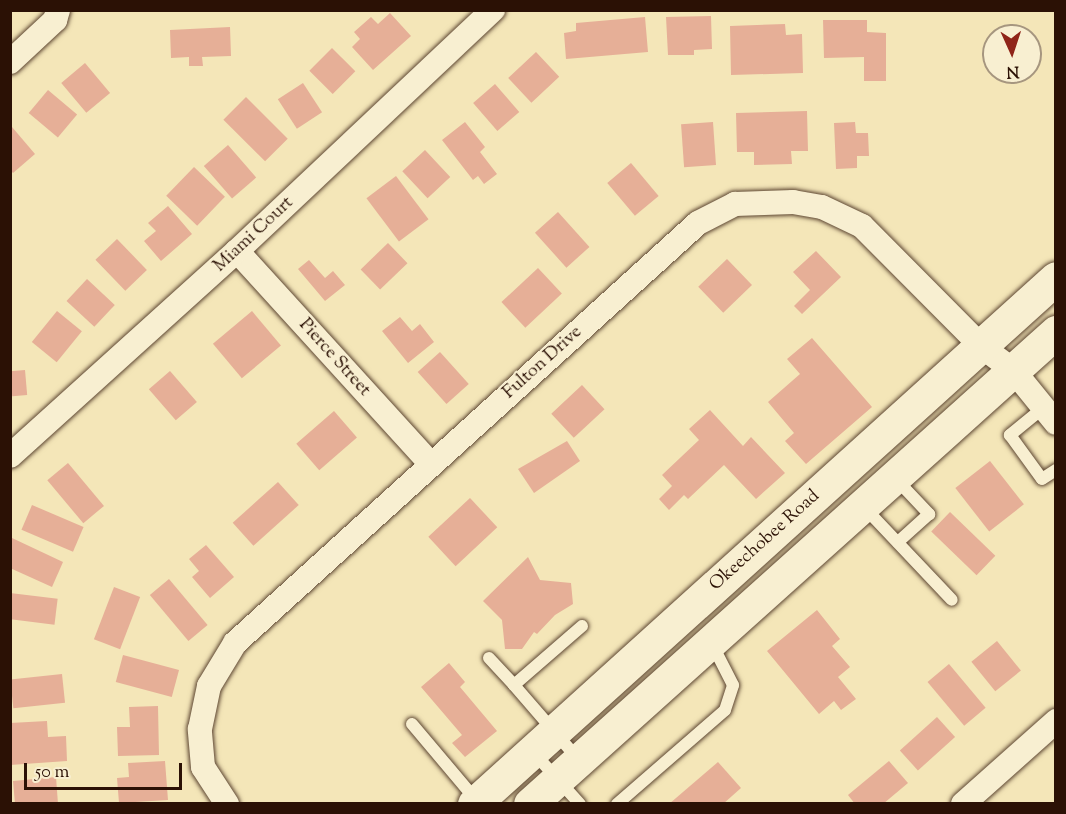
<!DOCTYPE html>
<html>
<head>
<meta charset="utf-8">
<style>
	body { margin:0 }
	#map { position:relative; width:1066px; height:814px; overflow:hidden; background:#f4e6b8; font-family:"Sorts Mill Goudy",serif }
	div>[style] { position:absolute }
	.building>* { inset:0; background:#e6af97; transform-origin:0 0 }
	.roads { filter:drop-shadow(0 0 2px #5d4632) drop-shadow(0 0 2px #5d4632) }
	.lane>* { height:12px; margin:-6px; padding:0 6px; transform-origin:6px; border-radius:6px; background:#f8efd1 }
	.street>* { height:24px; margin:-12px; padding:0 12px; transform-origin:12px; border-radius:12px; background:#f8efd1 }
	.secondary>* { height:33px; margin:-16.5px; padding:0 16.5px; transform-origin:16.5px; border-radius:16.5px; background:#f8efd1 }
	span { translate:-50% -50%; white-space:nowrap; text-align:center; line-height:1.15; -webkit-text-stroke:4.5px #f8efd1; paint-order:stroke }
	.street-label { font-size:18px; color:#2b1105 }
	.frame { position:absolute; inset:0; border:12px solid #2b1105; pointer-events:none }
	.north { position:absolute; left:982px; top:24px; width:60px; height:60px; box-sizing:border-box; background:#f8efd1; border:2px solid #a6967f; border-radius:50%; rotate:177deg; font-size:16px; font-weight:700; line-height:24px; text-align:center; color:#2b1105 }
	.north::after { content:''; display:block; margin:auto; width:21px; height:27px; background:#8f2418; clip-path:polygon(50% 0,100% 100%,50% 72%,0 100%) }
	.scale { position:absolute; left:24px; top:763px; width:158px; height:27px; box-sizing:border-box; border:3px solid #2b1105; border-top:0; padding-left:8px; font-size:18px; line-height:21px; white-space:nowrap; color:#2b1105; -webkit-text-stroke:4px #f8efd1; paint-order:stroke }
</style>
</head>
<body>
<div id="map">
	<div class="building">
		<i style="clip-path:polygon(390px 13px,411px 36px,373px 70px,352px 47px,360px 39px,354px 32px,371px 17px,378px 24px)"></i>
		<i style="clip-path:polygon(711px 16px,712px 49px,694px 50px,694px 55px,668px 55px,666px 17px)"></i>
		<i style="clip-path:polygon(645px 17px,648px 52px,566px 59px,564px 33px,576px 31px,576px 23px)"></i>
		<i style="clip-path:polygon(823px 20px,867px 20px,867px 32px,886px 33px,886px 81px,864px 81px,864px 57px,824px 58px)"></i>
		<i style="clip-path:polygon(785px 24px,786px 35px,802px 34px,803px 73px,731px 75px,730px 26px)"></i>
		<i style="clip-path:polygon(230px 27px,231px 56px,202px 57px,203px 66px,189px 66px,189px 57px,171px 58px,170px 30px)"></i>
		<i style="left:332px;top:48px;width:33px;height:32px;rotate:45deg"></i>
		<i style="left:536px;top:52px;width:34px;height:38px;rotate:47deg"></i>
		<i style="left:85px;top:63px;width:39px;height:31px;rotate:50deg"></i>
		<i style="left:303px;top:83px;width:35px;height:30px;rotate:57deg"></i>
		<i style="left:495px;top:84px;width:37px;height:29px;rotate:49deg"></i>
		<i style="left:48px;top:90px;width:38px;height:30px;rotate:40deg"></i>
		<i style="left:246px;top:97px;width:59px;height:32px;rotate:45deg"></i>
		<i style="clip-path:polygon(807px 111px,808px 151px,791px 151px,792px 164px,754px 165px,754px 152px,737px 152px,736px 113px)"></i>
		<i style="clip-path:polygon(465px 122px,485px 147px,480px 152px,497px 174px,484px 184px,478px 176px,473px 180px,442px 140px)"></i>
		<i style="left:713px;top:122px;width:43px;height:32px;rotate:86deg"></i>
		<i style="clip-path:polygon(855px 122px,856px 133px,868px 133px,869px 156px,857px 156px,857px 168px,836px 169px,834px 123px)"></i>
		<i style="clip-path:polygon(12px 127px,35px 154px,13px 173px,10px 170px)"></i>
		<i style="left:228px;top:145px;width:43px;height:32px;rotate:49deg"></i>
		<i style="left:425px;top:150px;width:37px;height:31px;rotate:47deg"></i>
		<i style="left:631px;top:163px;width:43px;height:31px;rotate:50deg"></i>
		<i style="left:194px;top:167px;width:43px;height:40px;rotate:44deg"></i>
		<i style="left:396px;top:176px;width:54px;height:37px;rotate:53deg"></i>
		<i style="clip-path:polygon(168px 206px,192px 234px,161px 261px,144px 241px,156px 231px,148px 223px)"></i>
		<i style="left:558px;top:212px;width:47px;height:31px;rotate:48deg"></i>
		<i style="left:117px;top:239px;width:43px;height:30px;rotate:46deg"></i>
		<i style="left:388px;top:243px;width:28px;height:38px;rotate:46deg"></i>
		<i style="clip-path:polygon(816px 251px,841px 277px,802px 314px,794px 306px,810px 290px,793px 272px)"></i>
		<i style="left:727px;top:259px;width:36px;height:40px;rotate:46deg"></i>
		<i style="clip-path:polygon(309px 260px,325px 278px,333px 271px,345px 285px,325px 301px,298px 269px)"></i>
		<i style="left:538px;top:268px;width:35px;height:50px;rotate:47deg"></i>
		<i style="left:87px;top:279px;width:38px;height:30px;rotate:43deg"></i>
		<i style="left:57px;top:311px;width:32px;height:40px;rotate:39deg"></i>
		<i style="left:252px;top:311px;width:45px;height:51px;rotate:50deg"></i>
		<i style="clip-path:polygon(400px 317px,412px 331px,420px 324px,434px 342px,408px 363px,382px 331px)"></i>
		<i style="clip-path:polygon(812px 338px,872px 407px,806px 464px,785px 441px,794px 433px,768px 402px,800px 374px,787px 359px)"></i>
		<i style="left:440px;top:352px;width:43px;height:30px;rotate:48deg"></i>
		<i style="left:25px;top:370px;width:25px;height:15px;rotate:85deg"></i>
		<i style="left:170px;top:371px;width:41px;height:28px;rotate:49deg"></i>
		<i style="left:582px;top:385px;width:33px;height:42px;rotate:47deg"></i>
		<i style="clip-path:polygon(710px 410px,743px 446px,751px 437px,785px 473px,756px 499px,724px 465px,688px 499px,684px 495px,669px 510px,659px 499px,672px 486px,662px 475px,699px 440px,689px 429px)"></i>
		<i style="left:334px;top:411px;width:35px;height:50px;rotate:49deg"></i>
		<i style="clip-path:polygon(567px 441px,580px 461px,534px 493px,518px 469px)"></i>
		<i style="left:990px;top:461px;width:55px;height:44px;rotate:52deg"></i>
		<i style="left:68px;top:463px;width:56px;height:27px;rotate:50deg"></i>
		<i style="left:278px;top:482px;width:31px;height:61px;rotate:48deg"></i>
		<i style="left:470px;top:498px;width:40px;height:57px;rotate:47deg"></i>
		<i style="left:32px;top:505px;width:56px;height:27px;rotate:23deg"></i>
		<i style="left:950px;top:512px;width:63px;height:27px;rotate:44deg"></i>
		<i style="clip-path:polygon(12px 538px,63px 562px,52px 587px,10px 568px)"></i>
		<i style="clip-path:polygon(206px 545px,234px 577px,210px 598px,192px 577px,199px 571px,189px 559px)"></i>
		<i style="clip-path:polygon(528px 557px,540px 580px,571px 583px,573px 604px,555px 615px,537px 634px,534px 632px,522px 649px,505px 649px,502px 620px,483px 601px)"></i>
		<i style="left:169px;top:579px;width:60px;height:25px;rotate:50deg"></i>
		<i style="left:114px;top:587px;width:28px;height:56px;rotate:21deg"></i>
		<i style="left:10px;top:593px;width:48px;height:26px;rotate:7deg"></i>
		<i style="clip-path:polygon(817px 610px,840px 639px,832px 646px,850px 667px,838px 677px,856px 699px,841px 710px,834px 701px,819px 714px,767px 651px)"></i>
		<i style="left:997px;top:641px;width:38px;height:33px;rotate:51deg"></i>
		<i style="left:123px;top:655px;width:58px;height:28px;rotate:15deg"></i>
		<i style="clip-path:polygon(449px 663px,465px 682px,460px 687px,497px 731px,465px 757px,452px 743px,462px 735px,421px 687px)"></i>
		<i style="left:949px;top:664px;width:57px;height:28px;rotate:50deg"></i>
		<i style="left:62px;top:674px;width:29px;height:52px;rotate:84deg"></i>
		<i style="clip-path:polygon(158px 706px,159px 755px,118px 756px,117px 727px,130px 727px,129px 707px)"></i>
		<i style="left:937px;top:717px;width:27px;height:50px;rotate:48deg"></i>
		<i style="clip-path:polygon(47px 721px,48px 737px,66px 736px,67px 761px,10px 765px,10px 723px)"></i>
		<i style="clip-path:polygon(165px 761px,168px 800px,119px 803px,117px 778px,129px 777px,128px 763px)"></i>
		<i style="clip-path:polygon(889px 761px,908px 783px,883px 804px,855px 804px,848px 795px)"></i>
		<i style="clip-path:polygon(718px 762px,741px 788px,723px 804px,669px 804px)"></i>
		<i style="clip-path:polygon(56px 777px,58px 804px,15px 804px,13px 781px)"></i>
	</div>
	<div class="roads">
		<div class="lane">
			<i style="left:1043px;top:408px;width:43px;rotate:140.7deg"></i>
			<i style="left:1010px;top:435px;width:54px;rotate:54deg"></i>
			<i style="left:1042px;top:479px;width:17px;rotate:-33deg"></i>
			<i style="left:895px;top:478px;width:50px;rotate:46.6deg"></i>
			<i style="left:929px;top:514px;width:42px;rotate:137.9deg"></i>
			<i style="left:863px;top:506px;width:129px;rotate:46.6deg"></i>
			<i style="left:489px;top:658px;width:37px;rotate:47deg"></i>
			<i style="left:412px;top:724px;width:99px;rotate:49.9deg"></i>
			<i style="left:533px;top:752px;width:70px;rotate:47.9deg"></i>
			<i style="left:578px;top:759px;width:98px;rotate:-130.9deg"></i>
			<i style="left:514px;top:685px;width:90px;rotate:-40.9deg"></i>
			<i style="left:617px;top:804px;width:143px;rotate:-41deg"></i>
			<i style="left:725px;top:710px;width:26px;rotate:-72deg"></i>
			<i style="left:733px;top:685px;width:46px;rotate:-117.1deg"></i>
		</div>
		<div class="street">
			<i style="left:10px;top:62px;width:62px;rotate:-43deg"></i>
			<i style="left:55px;top:20px;width:10px;rotate:-73deg"></i>
			<i style="left:237px;top:251px;width:288px;rotate:47.7deg"></i>
			<i style="left:10px;top:456px;width:306px;rotate:-42.1deg"></i>
			<i style="left:237px;top:251px;width:352px;rotate:-43.3deg"></i>
			<i style="left:227px;top:804px;width:44px;rotate:-123deg"></i>
			<i style="left:203px;top:767px;width:38px;rotate:-95deg"></i>
			<i style="left:200px;top:729px;width:44px;rotate:-78.2deg"></i>
			<i style="left:209px;top:686px;width:50px;rotate:-58.8deg"></i>
			<i style="left:235px;top:643px;width:625px;rotate:-42.21deg"></i>
			<i style="left:698px;top:223px;width:42px;rotate:-27.2deg"></i>
			<i style="left:735px;top:204px;width:58px;rotate:-2deg"></i>
			<i style="left:793px;top:202px;width:29px;rotate:10deg"></i>
			<i style="left:822px;top:207px;width:44px;rotate:25.4deg"></i>
			<i style="left:862px;top:226px;width:169px;rotate:45.2deg"></i>
			<i style="left:981px;top:346px;width:40px;rotate:37deg"></i>
			<i style="left:1013px;top:370px;width:68px;rotate:50.9deg"></i>
			<i style="left:963px;top:804px;width:125px;rotate:-41.7deg"></i>
		</div>
		<div class="secondary">
			<i style="left:474px;top:804px;width:784px;rotate:-42.11deg"></i>
			<i style="left:530px;top:804px;width:707px;rotate:-41.9deg"></i>
		</div>
	</div>
	<div class="street-label">
		<span style="left:254px;top:235px;rotate:-43deg">Miami Court</span>
		<span style="left:334px;top:358px;rotate:48deg">Pierce Street</span>
		<span style="left:543px;top:363px;rotate:-42deg">Fulton Drive</span>
		<span style="left:765px;top:541px;rotate:-42deg">Okeechobee Road</span>
	</div>
	<div class="frame"></div>
	<div class="north">N</div>
	<div class="scale">50 m</div>
</div>
</body>
</html>
